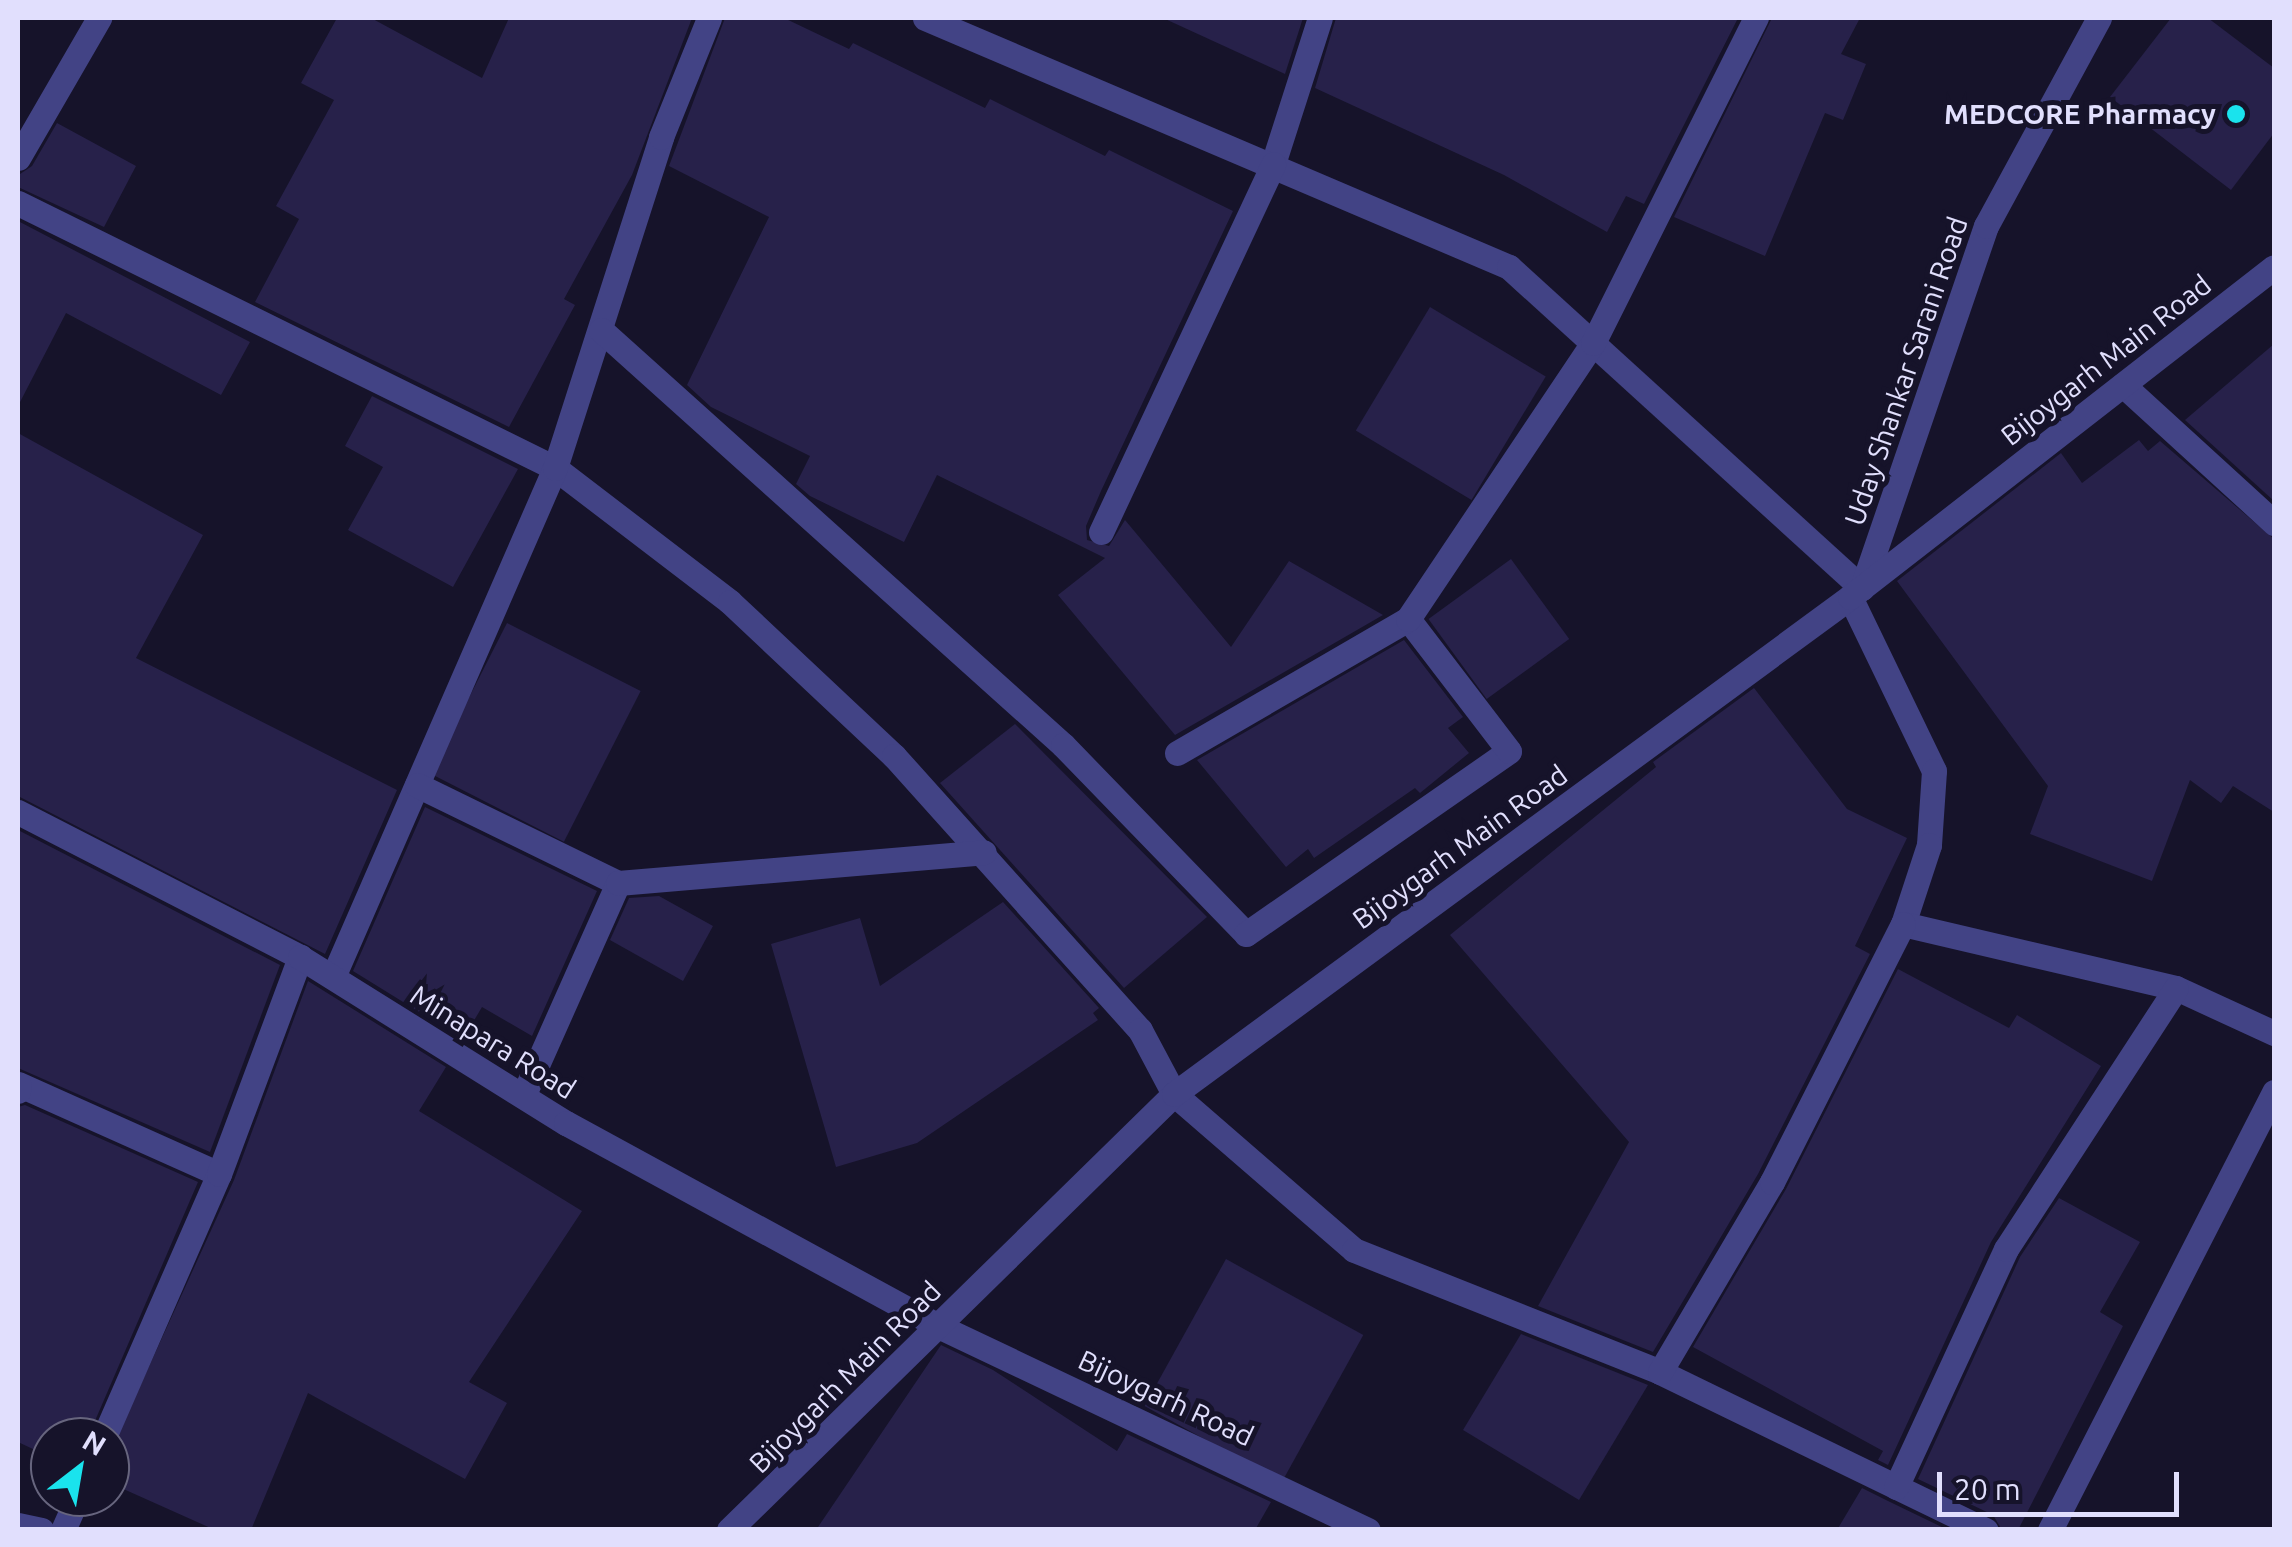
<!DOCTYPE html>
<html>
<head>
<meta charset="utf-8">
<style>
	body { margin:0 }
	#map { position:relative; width:2292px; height:1547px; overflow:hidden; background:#16132a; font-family:Ubuntu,sans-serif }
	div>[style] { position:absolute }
	.building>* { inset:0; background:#27214a; transform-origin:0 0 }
	.service>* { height:25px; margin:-12.5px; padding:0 12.5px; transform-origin:12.5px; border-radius:12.5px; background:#424385 }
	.minor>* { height:25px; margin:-12.5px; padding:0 12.5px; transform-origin:12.5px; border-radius:12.5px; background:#424385 }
	.tertiary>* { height:25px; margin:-12.5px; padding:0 12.5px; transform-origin:12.5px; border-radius:12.5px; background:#424385 }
	.dots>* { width:28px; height:28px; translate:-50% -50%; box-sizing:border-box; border:5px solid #16132a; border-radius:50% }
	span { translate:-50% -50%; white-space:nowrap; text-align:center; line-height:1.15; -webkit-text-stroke:10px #16132a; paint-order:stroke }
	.poi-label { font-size:28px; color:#e1dffd; font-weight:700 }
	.right { translate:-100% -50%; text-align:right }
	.street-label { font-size:28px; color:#e1dffd }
	.frame { position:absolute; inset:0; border:20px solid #e1dffd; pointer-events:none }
	.north { position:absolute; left:30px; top:1417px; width:100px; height:100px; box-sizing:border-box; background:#16132a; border:2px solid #67657e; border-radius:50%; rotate:31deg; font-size:28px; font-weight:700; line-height:40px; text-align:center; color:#e1dffd }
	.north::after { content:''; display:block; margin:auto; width:35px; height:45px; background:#1ae3ed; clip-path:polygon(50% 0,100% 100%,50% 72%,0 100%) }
	.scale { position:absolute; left:1937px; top:1472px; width:242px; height:45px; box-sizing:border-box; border:5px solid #e1dffd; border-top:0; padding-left:12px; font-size:30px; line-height:35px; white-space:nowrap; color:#e1dffd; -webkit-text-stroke:8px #16132a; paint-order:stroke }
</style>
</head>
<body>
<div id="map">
	<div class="building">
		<i style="clip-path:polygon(337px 18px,371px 18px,482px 78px,509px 18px,692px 18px,632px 175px,564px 299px,575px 305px,509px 427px,255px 302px,299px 219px,276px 206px,334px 100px,301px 83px)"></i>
		<i style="clip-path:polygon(725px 18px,784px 18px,849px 49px,853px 43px,985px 108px,990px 99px,1105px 156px,1109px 150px,1233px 211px,1101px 491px,1086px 526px,1087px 540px,1109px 546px,1125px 520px,1231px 647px,1289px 561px,1383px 615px,1175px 735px,1058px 595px,1105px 558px,937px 475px,904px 542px,810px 496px,796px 484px,810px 456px,711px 407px,687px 385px,769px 217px,669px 166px)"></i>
		<i style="clip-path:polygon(1163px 18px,1303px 18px,1285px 74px)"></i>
		<i style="clip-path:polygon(1336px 18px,1738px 18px,1644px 204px,1626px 196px,1607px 232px,1504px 175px,1315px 88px)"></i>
		<i style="clip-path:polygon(1772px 18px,1860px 18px,1841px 54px,1866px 64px,1843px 120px,1825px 113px,1765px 256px,1674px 217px)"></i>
		<i style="clip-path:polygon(2171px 18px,2208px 18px,2274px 68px,2274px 133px,2231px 190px,2110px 97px)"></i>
		<i style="clip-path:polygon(57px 123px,136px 166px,104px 227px,18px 187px,20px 174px,32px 166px)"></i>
		<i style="clip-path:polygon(18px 221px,250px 342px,221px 395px,66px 313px,18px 406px)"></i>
		<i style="left:1430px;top:307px;width:135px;height:144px;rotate:31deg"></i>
		<i style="clip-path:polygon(2274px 344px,2274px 501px,2185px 420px)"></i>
		<i style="clip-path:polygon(372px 396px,518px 469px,453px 587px,348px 530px,383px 467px,345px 446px)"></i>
		<i style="clip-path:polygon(18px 433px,203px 535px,136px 658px,397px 790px,325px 954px,18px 796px)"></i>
		<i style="clip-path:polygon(2139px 440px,2148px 451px,2160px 441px,2274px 539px,2274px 812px,2233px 786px,2221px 803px,2190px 780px,2152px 881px,2030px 834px,2048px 786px,1897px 581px,2061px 453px,2082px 483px)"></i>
		<i style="left:1511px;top:559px;width:99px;height:102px;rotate:54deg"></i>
		<i style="left:507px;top:623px;width:150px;height:169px;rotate:27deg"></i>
		<i style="clip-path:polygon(1404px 640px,1463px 717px,1448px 728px,1469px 753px,1420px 793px,1415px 788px,1314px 858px,1308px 849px,1286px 867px,1197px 760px)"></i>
		<i style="clip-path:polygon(1754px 688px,1847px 809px,1907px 838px,1855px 946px,1870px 954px,1758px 1174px,1653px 1352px,1538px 1306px,1629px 1142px,1450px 935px,1656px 767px,1653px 762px)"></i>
		<i style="clip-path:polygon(1015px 724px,1207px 917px,1124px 988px,940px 783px)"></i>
		<i style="clip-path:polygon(425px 807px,597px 891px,532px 1036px,482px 1007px,463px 1039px,353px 971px)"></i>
		<i style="clip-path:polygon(18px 830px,280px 965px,210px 1152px,18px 1068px)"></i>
		<i style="clip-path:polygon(659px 896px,713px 926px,683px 981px,610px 940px,629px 898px)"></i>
		<i style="clip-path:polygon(1003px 902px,1099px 1008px,1093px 1013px,1098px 1020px,917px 1143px,836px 1167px,771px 944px,860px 918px,880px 986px)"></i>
		<i style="clip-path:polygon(1898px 969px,2009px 1028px,2017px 1015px,2101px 1066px,1991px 1242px,1888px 1465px,1878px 1460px,1883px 1451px,1693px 1347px,1786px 1189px)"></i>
		<i style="clip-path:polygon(308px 981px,446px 1067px,419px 1111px,582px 1211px,469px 1382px,507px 1403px,465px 1479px,308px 1393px,251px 1530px,215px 1530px,110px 1483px,110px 1452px,234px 1180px)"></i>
		<i style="clip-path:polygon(25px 1105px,198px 1182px,88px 1437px,50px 1437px,50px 1457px,18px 1442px,18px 1107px)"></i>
		<i style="clip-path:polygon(2059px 1198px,2140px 1242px,2100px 1312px,2123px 1326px,2018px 1530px,2002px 1530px,1993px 1515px,1918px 1479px,2020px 1257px)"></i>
		<i style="left:1226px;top:1259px;width:157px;height:168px;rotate:29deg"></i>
		<i style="clip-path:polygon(1521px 1334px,1648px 1385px,1579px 1500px,1463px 1430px)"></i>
		<i style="clip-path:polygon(941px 1345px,993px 1370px,1117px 1451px,1127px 1434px,1271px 1502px,1255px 1530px,816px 1530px)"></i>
		<i style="clip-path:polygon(1862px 1488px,1888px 1501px,1948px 1530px,1837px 1530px)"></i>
	</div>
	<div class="service">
		<i style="left:1273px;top:164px;width:153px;rotate:-72.2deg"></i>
		<i style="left:18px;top:203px;width:599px;rotate:26.27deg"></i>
		<i style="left:555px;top:468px;width:220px;rotate:37.4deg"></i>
		<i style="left:730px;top:602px;width:225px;rotate:43.2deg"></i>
		<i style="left:894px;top:756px;width:368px;rotate:48.1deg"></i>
		<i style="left:1140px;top:1030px;width:72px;rotate:62deg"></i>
		<i style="left:333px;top:977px;width:555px;rotate:-66.44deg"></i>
		<i style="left:555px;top:468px;width:348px;rotate:-72.2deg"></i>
		<i style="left:661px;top:137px;width:128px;rotate:-68deg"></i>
		<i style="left:18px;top:1084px;width:220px;rotate:24.1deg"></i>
		<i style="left:104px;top:1437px;width:287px;rotate:-66.4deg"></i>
		<i style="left:219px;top:1174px;width:232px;rotate:-69.5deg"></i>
		<i style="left:63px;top:1530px;width:36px;rotate:-66deg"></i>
	</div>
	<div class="minor">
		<i style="left:925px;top:18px;width:635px;rotate:23.09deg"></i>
		<i style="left:1509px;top:267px;width:477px;rotate:42.3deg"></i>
		<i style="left:18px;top:158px;width:162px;rotate:-59.9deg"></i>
		<i style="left:601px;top:330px;width:621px;rotate:41.93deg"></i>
		<i style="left:1063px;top:745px;width:263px;rotate:45.9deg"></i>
		<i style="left:1246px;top:934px;width:320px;rotate:-34.8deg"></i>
		<i style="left:1509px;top:751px;width:166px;rotate:-127.4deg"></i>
		<i style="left:2123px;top:385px;width:205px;rotate:42.4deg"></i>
		<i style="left:1101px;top:532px;width:406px;rotate:-64.9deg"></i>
		<i style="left:1850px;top:597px;width:193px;rotate:64.2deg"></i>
		<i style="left:1934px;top:771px;width:74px;rotate:93.9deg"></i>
		<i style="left:1929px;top:845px;width:83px;rotate:108.2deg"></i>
		<i style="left:1903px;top:924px;width:280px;rotate:13.2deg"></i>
		<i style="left:2176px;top:988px;width:108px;rotate:24.7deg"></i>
		<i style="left:1177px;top:753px;width:267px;rotate:-30.1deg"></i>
		<i style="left:1408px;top:619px;width:332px;rotate:-56.2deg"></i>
		<i style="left:1593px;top:343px;width:364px;rotate:-63.4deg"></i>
		<i style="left:417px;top:785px;width:224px;rotate:26deg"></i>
		<i style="left:618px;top:883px;width:233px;rotate:114deg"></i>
		<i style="left:18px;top:812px;width:317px;rotate:27.2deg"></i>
		<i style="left:300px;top:957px;width:314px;rotate:32deg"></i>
		<i style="left:566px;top:1123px;width:422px;rotate:28.6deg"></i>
		<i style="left:936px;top:1325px;width:478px;rotate:25.4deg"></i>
		<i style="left:618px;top:883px;width:367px;rotate:-4.8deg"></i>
		<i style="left:18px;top:1091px;width:6px;rotate:-81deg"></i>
		<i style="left:1174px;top:1094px;width:238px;rotate:40.9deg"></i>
		<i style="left:1354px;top:1250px;width:329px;rotate:21.7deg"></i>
		<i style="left:1660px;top:1372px;width:362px;rotate:25.9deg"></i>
		<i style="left:1660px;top:1372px;width:221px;rotate:-59.5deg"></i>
		<i style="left:1772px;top:1182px;width:289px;rotate:-63.1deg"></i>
		<i style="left:1896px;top:1487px;width:262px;rotate:-65.2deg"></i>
		<i style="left:2006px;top:1249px;width:311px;rotate:-56.9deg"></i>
		<i style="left:2050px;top:1530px;width:492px;rotate:-62.9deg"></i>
	</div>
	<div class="tertiary">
		<i style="left:1862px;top:588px;width:383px;rotate:-71.1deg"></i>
		<i style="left:1986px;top:226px;width:237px;rotate:-61.5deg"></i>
		<i style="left:18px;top:1525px;width:24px;rotate:12deg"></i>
		<i style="left:729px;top:1530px;width:623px;rotate:-44.41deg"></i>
		<i style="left:1174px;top:1094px;width:839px;rotate:-36.32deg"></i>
		<i style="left:1850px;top:597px;width:537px;rotate:-37.89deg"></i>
	</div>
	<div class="dots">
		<i style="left:2236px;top:114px;background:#1ae3ed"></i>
	</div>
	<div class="poi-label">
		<span class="right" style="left:2216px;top:114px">MEDCORE Pharmacy</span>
	</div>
	<div class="street-label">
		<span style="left:2106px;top:360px;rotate:-38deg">Bijoygarh Main Road</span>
		<span style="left:1906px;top:371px;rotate:-71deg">Uday Shankar Sarani Road</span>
		<span style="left:1460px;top:847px;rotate:-36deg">Bijoygarh Main Road</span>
		<span style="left:493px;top:1042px;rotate:32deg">Minapara Road</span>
		<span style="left:845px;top:1377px;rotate:-45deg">Bijoygarh Main Road</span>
		<span style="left:1166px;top:1398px;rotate:25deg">Bijoygarh Road</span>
	</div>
	<div class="frame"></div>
	<div class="north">N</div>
	<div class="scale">20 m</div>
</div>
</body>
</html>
